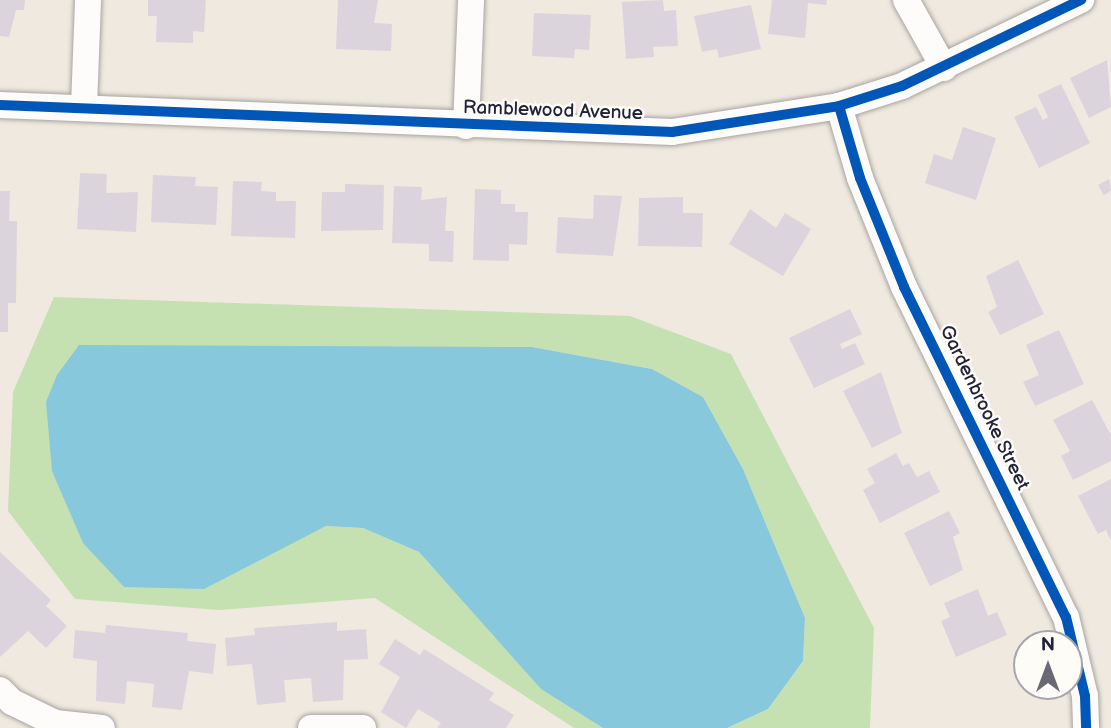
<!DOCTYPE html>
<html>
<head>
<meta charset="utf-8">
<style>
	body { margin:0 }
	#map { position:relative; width:1111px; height:728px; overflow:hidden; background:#efe9df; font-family:"Balsamiq Sans",sans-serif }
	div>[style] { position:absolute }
	.green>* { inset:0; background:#c6e1b1 }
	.water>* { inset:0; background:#88c8dc }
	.building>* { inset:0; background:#dcd4dc }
	.roads { filter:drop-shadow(0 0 2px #a8a4a1) drop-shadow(0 0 2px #a8a4a1) }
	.minor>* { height:26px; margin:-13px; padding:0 13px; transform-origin:13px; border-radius:13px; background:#fdfcfa }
	.cycleway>* { height:10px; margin:-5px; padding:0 5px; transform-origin:5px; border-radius:5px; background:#0057b8 }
	span { translate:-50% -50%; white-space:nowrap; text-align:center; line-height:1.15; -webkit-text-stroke:5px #fdfcf7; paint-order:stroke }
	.street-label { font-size:19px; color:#22223b }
	.north { position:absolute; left:1013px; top:630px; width:70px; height:70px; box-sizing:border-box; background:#fdfcf7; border:2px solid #a5a5ac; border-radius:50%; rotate:0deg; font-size:19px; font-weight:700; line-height:28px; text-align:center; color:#22223b }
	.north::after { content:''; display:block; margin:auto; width:24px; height:32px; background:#6a6874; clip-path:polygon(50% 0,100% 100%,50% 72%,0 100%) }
</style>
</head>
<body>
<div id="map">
	<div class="green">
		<i style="clip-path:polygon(54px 297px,630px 316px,731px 354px,874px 628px,870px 728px,727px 728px,768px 709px,803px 661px,805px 618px,743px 469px,703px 397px,652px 369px,532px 347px,278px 548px,326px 526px,363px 528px,419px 552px,541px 688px,603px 728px,574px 728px,375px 598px,219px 610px,75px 599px,8px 511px,13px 392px)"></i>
	</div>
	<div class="water">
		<i style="clip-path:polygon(79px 345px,532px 347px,652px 369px,703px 397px,743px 469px,805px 618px,803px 661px,768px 709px,727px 728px,603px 728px,541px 689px,419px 552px,363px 528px,326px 526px,204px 589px,124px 587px,83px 543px,52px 471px,46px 402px,57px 375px)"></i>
	</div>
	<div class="building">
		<i style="clip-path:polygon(0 0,25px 0,24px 10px,16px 10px,9px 37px,0 36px)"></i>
		<i style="clip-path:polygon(148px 0,206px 0,204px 32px,193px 31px,193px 43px,156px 42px,157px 16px,148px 16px)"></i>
		<i style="clip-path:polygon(338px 0,378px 0,374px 23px,392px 24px,391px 51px,336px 49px)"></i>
		<i style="clip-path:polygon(663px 0,664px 11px,676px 10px,678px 46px,653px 47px,654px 57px,626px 59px,622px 2px)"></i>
		<i style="clip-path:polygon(772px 0,827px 0,826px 5px,808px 3px,805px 38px,768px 34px)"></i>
		<i style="clip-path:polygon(751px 5px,761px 49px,719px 58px,717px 49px,702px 52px,694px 16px)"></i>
		<i style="clip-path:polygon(534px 13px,591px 15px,589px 50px,575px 49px,574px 58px,532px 56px)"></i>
		<i style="clip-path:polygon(1107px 60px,1111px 107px,1089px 118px,1070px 78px)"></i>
		<i style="clip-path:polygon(1061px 84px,1090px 143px,1039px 168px,1014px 117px,1036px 107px,1043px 120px,1048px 117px,1038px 95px)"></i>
		<i style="clip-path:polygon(963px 127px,996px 138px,976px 200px,925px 183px,934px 154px,952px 160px)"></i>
		<i style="clip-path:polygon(80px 173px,107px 174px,106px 193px,138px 192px,136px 232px,77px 229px)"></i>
		<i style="clip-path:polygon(153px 175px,196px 177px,195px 186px,218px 187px,216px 225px,151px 222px)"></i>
		<i style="clip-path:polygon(1109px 179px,1111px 191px,1104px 195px,1098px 185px)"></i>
		<i style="clip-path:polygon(233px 181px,262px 182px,261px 191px,276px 192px,276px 201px,296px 201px,295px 238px,231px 236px)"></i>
		<i style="clip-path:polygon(345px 184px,384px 185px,383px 230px,321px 231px,322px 192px,345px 192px)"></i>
		<i style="clip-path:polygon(394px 186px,422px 187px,421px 200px,447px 197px,445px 231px,454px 231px,453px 262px,429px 261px,429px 244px,392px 243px)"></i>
		<i style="clip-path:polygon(475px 189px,501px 190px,501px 204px,515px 204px,515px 212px,528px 212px,527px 245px,509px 244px,509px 261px,473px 260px)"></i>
		<i style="clip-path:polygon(0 191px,10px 191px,9px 221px,17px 221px,16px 303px,8px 303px,8px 332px,0 332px)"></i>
		<i style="clip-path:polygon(594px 195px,622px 196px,613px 256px,556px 253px,558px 217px,593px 219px)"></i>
		<i style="clip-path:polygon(683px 197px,683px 213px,703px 213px,702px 247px,638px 246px,639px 198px)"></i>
		<i style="clip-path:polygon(750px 209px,776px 228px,785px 213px,811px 229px,783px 276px,729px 244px)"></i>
		<i style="clip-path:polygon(1018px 260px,1044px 314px,1000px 335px,988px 312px,997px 307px,986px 276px)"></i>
		<i style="clip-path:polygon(850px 309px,862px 334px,840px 344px,842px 349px,855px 343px,865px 364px,814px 388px,789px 338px)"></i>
		<i style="clip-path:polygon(1059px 330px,1084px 384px,1035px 406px,1023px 382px,1039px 375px,1026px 345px)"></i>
		<i style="clip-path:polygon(881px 372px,902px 433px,872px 448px,843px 391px)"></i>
		<i style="clip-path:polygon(1092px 400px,1111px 435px,1111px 461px,1073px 480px,1061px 456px,1070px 451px,1053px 420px)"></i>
		<i style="clip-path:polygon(896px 453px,903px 466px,909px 463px,917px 477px,929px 471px,940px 492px,880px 523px,863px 490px,875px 483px,867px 469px)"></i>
		<i style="clip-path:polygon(1111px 479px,1111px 541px,1106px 530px,1098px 534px,1078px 496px)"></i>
		<i style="clip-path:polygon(949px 511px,960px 533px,953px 537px,963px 570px,930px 586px,904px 533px)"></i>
		<i style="clip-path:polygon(0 552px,51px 600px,46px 606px,67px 626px,46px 648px,28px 631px,0 657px)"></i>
		<i style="clip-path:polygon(978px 589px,988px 616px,997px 612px,1007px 635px,956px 657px,941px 621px,950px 617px,944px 603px)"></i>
		<i style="clip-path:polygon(337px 622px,337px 631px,366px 629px,368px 659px,344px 660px,343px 700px,313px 702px,311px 678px,284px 680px,286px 702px,257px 705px,252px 664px,227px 666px,225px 638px,255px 635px,254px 628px)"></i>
		<i style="clip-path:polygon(106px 625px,188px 633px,187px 641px,216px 644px,213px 674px,189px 671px,182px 710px,152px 707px,154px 684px,127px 681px,125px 704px,96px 701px,97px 661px,73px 658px,75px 630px,105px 633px)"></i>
		<i style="clip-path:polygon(395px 639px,420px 655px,424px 649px,494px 693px,489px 700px,514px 715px,506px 728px,437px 728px,441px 723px,418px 709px,406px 728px,381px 712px,400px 677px,379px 664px)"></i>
	</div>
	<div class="roads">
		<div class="minor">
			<i style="left:906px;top:0;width:78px;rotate:60.8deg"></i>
			<i style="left:0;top:105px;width:673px;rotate:2.3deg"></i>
			<i style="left:672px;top:132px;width:169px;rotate:-8.8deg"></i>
			<i style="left:839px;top:106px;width:66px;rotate:-17.6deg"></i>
			<i style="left:902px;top:86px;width:199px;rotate:-25.7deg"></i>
			<i style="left:84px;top:106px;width:106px;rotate:-87.8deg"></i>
			<i style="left:839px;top:106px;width:75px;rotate:73.7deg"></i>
			<i style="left:860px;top:178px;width:118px;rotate:68deg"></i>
			<i style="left:904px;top:287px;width:368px;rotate:63.9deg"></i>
			<i style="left:1066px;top:617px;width:81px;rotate:76.5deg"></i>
			<i style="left:1085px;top:696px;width:32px;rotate:88deg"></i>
			<i style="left:466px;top:126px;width:126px;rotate:-87.7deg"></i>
			<i style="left:0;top:690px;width:17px;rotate:45deg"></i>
			<i style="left:12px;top:702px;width:48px;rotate:26deg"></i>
			<i style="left:55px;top:723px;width:47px;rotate:6.1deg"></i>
			<i style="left:311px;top:728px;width:52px"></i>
		</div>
	</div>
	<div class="cycleway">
		<i style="left:0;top:105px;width:673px;rotate:2.3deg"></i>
		<i style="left:672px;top:132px;width:169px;rotate:-8.8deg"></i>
		<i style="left:839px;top:106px;width:66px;rotate:-17.6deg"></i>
		<i style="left:902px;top:86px;width:199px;rotate:-25.7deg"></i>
		<i style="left:839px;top:106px;width:75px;rotate:73.7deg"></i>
		<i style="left:860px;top:178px;width:118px;rotate:68deg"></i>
		<i style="left:904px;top:287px;width:368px;rotate:63.9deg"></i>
		<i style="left:1066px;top:617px;width:81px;rotate:76.5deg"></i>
		<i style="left:1085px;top:696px;width:32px;rotate:88deg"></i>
	</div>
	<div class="street-label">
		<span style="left:553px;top:111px;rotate:2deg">Ramblewood Avenue</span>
		<span style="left:984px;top:408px;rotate:64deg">Gardenbrooke Street</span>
	</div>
	<div class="north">N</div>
</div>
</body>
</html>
